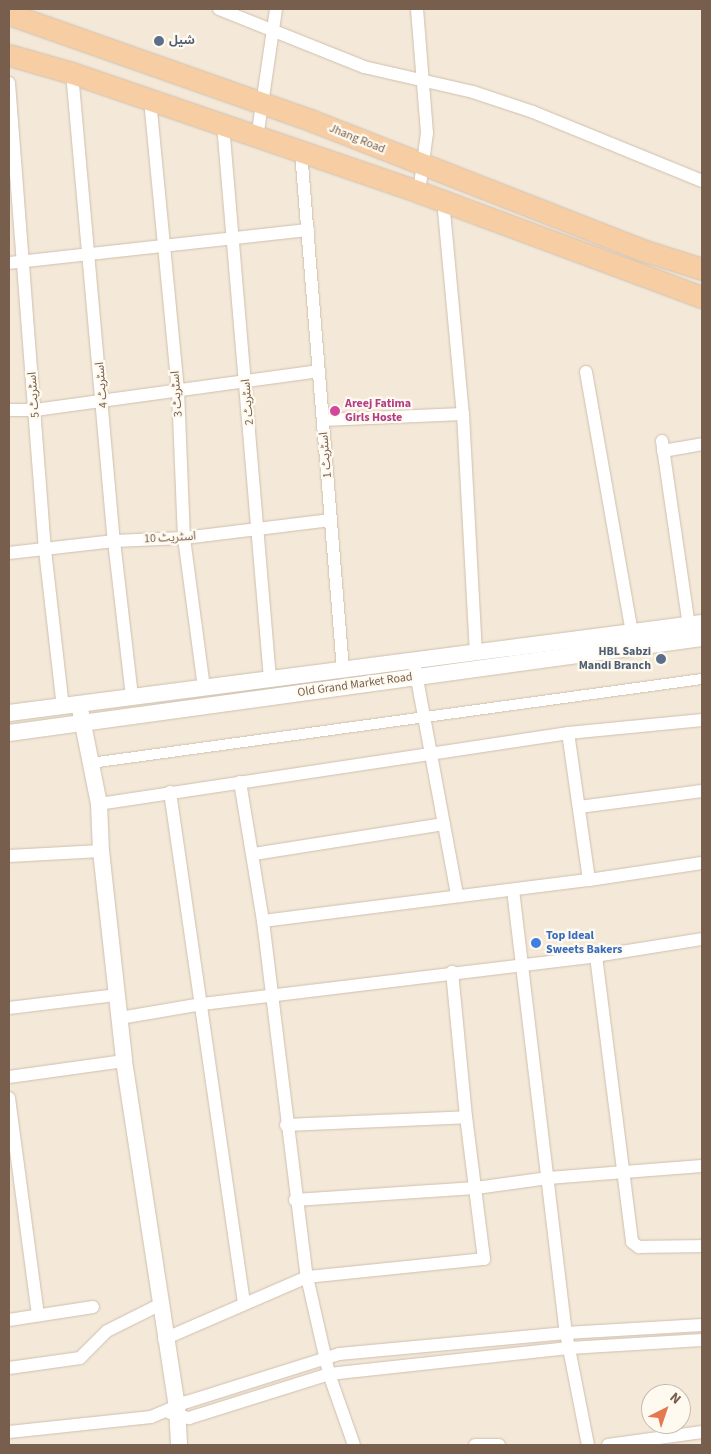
<!DOCTYPE html>
<html>
<head>
<meta charset="utf-8">
<style>
	body { margin:0 }
	#map { position:relative; width:711px; height:1454px; overflow:hidden; background:#fcf6ea; font-family:"Source Sans 3","Noto Sans Arabic",sans-serif }
	div>[style] { position:absolute }
	.residential>* { inset:0; background:#f4e9d8 }
	.roads { filter:drop-shadow(0 0 1px #cfbfaf) drop-shadow(0 0 1px #cfbfaf) }
	.pedestrian>* { height:10px; margin:-5px; padding:0 5px; transform-origin:5px; border-radius:5px; background:#fff }
	.minor>* { height:12px; margin:-6px; padding:0 6px; transform-origin:6px; border-radius:6px; background:#fff }
	.tertiary>* { height:16px; margin:-8px; padding:0 8px; transform-origin:8px; border-radius:8px; background:#fff }
	.trunk>* { height:21px; margin:-10.5px; padding:0 10.5px; transform-origin:10.5px; border-radius:10.5px; background:#f7cda3 }
	.dots>* { width:14px; height:14px; translate:-50% -50%; box-sizing:border-box; border:2px solid #fffaf0; border-radius:50% }
	span { translate:-50% -50%; white-space:nowrap; text-align:center; line-height:1.15; -webkit-text-stroke:4.5px #fffaf0; paint-order:stroke }
	.service-label { font-size:12px; color:#4e5e75; font-weight:700 }
	.left { translate:0 -50%; text-align:left }
	.right { translate:-100% -50%; text-align:right }
	.street-label { font-size:12px; color:#775e4d }
	.hotel-label { font-size:12px; color:#b23c85; font-weight:700 }
	.shop-label { font-size:12px; color:#366cbe; font-weight:700 }
	.frame { position:absolute; inset:0; border:10px solid #775e4d; pointer-events:none }
	.north { position:absolute; left:641px; top:1384px; width:50px; height:50px; box-sizing:border-box; background:#fffaf0; border:1px solid #c9bcaf; border-radius:50%; rotate:41deg; font-size:14px; font-weight:700; line-height:20px; text-align:center; color:#775e4d }
	.north::after { content:''; display:block; margin:auto; width:18px; height:22px; background:#e47951; clip-path:polygon(50% 0,100% 100%,50% 72%,0 100%) }
</style>
</head>
<body>
<div id="map">
	<div class="residential">
		<i style="clip-path:polygon(evenodd,9px 9px,702px 9px,702px 1445px,9px 1445px,9px 9px,651px 1394px,681px 1394px,681px 1424px,651px 1424px,651px 1394px)"></i>
	</div>
	<div class="roads">
		<div class="pedestrian">
			<i style="left:91px;top:763px;width:617px;rotate:-7.83deg"></i>
		</div>
		<div class="minor">
			<i style="left:219px;top:9px;width:156px;rotate:21.8deg"></i>
			<i style="left:364px;top:67px;width:112px;rotate:12.9deg"></i>
			<i style="left:473px;top:92px;width:63px;rotate:18.4deg"></i>
			<i style="left:533px;top:112px;width:183px;rotate:22.2deg"></i>
			<i style="left:417px;top:9px;width:124px;rotate:85.4deg"></i>
			<i style="left:427px;top:133px;width:60px;rotate:97.7deg"></i>
			<i style="left:72px;top:73px;width:470px;rotate:84.9deg"></i>
			<i style="left:114px;top:541px;width:157px;rotate:83.4deg"></i>
			<i style="left:9px;top:83px;width:468px;rotate:85.6deg"></i>
			<i style="left:45px;top:550px;width:158px;rotate:83.5deg"></i>
			<i style="left:150px;top:100px;width:291px;rotate:84.5deg"></i>
			<i style="left:178px;top:390px;width:148px;rotate:87.7deg"></i>
			<i style="left:184px;top:538px;width:150px;rotate:82.4deg"></i>
			<i style="left:223px;top:125px;width:556px;rotate:85.15deg"></i>
			<i style="left:257px;top:138px;width:130px;rotate:-81.6deg"></i>
			<i style="left:301px;top:152px;width:520px;rotate:85.36deg"></i>
			<i style="left:443px;top:200px;width:215px;rotate:84.7deg"></i>
			<i style="left:463px;top:414px;width:238px;rotate:86.9deg"></i>
			<i style="left:9px;top:263px;width:301px;rotate:-6.3deg"></i>
			<i style="left:586px;top:372px;width:264px;rotate:80deg"></i>
			<i style="left:9px;top:410px;width:26px"></i>
			<i style="left:35px;top:410px;width:287px;rotate:-7.8deg"></i>
			<i style="left:323px;top:420px;width:140px;rotate:-2.5deg"></i>
			<i style="left:662px;top:441px;width:186px;rotate:81.7deg"></i>
			<i style="left:663px;top:451px;width:40px;rotate:-10deg"></i>
			<i style="left:9px;top:553px;width:106px;rotate:-6.5deg"></i>
			<i style="left:114px;top:541px;width:70px;rotate:-2.5deg"></i>
			<i style="left:184px;top:538px;width:148px;rotate:-7deg"></i>
			<i style="left:415px;top:668px;width:231px;rotate:79.5deg"></i>
			<i style="left:240px;top:782px;width:141px;rotate:80.6deg"></i>
			<i style="left:263px;top:921px;width:359px;rotate:83deg"></i>
			<i style="left:307px;top:1277px;width:99px;rotate:77.2deg"></i>
			<i style="left:329px;top:1374px;width:75px;rotate:70.6deg"></i>
			<i style="left:170px;top:792px;width:516px;rotate:81.76deg"></i>
			<i style="left:99px;top:804px;width:474px;rotate:-8.6deg"></i>
			<i style="left:568px;top:733px;width:135px;rotate:-5.5deg"></i>
			<i style="left:579px;top:807px;width:124px;rotate:-7.4deg"></i>
			<i style="left:254px;top:854px;width:192px;rotate:-9deg"></i>
			<i style="left:9px;top:856px;width:92px;rotate:-3.1deg"></i>
			<i style="left:589px;top:880px;width:114px;rotate:-8.6deg"></i>
			<i style="left:513px;top:890px;width:446px;rotate:83.2deg"></i>
			<i style="left:566px;top:1333px;width:114px;rotate:78.9deg"></i>
			<i style="left:263px;top:921px;width:329px;rotate:-7.2deg"></i>
			<i style="left:589px;top:880px;width:148px;rotate:-98.1deg"></i>
			<i style="left:596px;top:956px;width:288px;rotate:82.8deg"></i>
			<i style="left:632px;top:1242px;width:9px;rotate:36deg"></i>
			<i style="left:639px;top:1247px;width:63px;rotate:-0.9deg"></i>
			<i style="left:9px;top:1008px;width:109px;rotate:-6.9deg"></i>
			<i style="left:120px;top:1018px;width:83px;rotate:-9.7deg"></i>
			<i style="left:202px;top:1004px;width:397px;rotate:-6.9deg"></i>
			<i style="left:596px;top:956px;width:107px;rotate:-9.1deg"></i>
			<i style="left:9px;top:1077px;width:116px;rotate:-7.9deg"></i>
			<i style="left:9px;top:1098px;width:219px;rotate:82.4deg"></i>
			<i style="left:286px;top:1125px;width:180px;rotate:-2.5deg"></i>
			<i style="left:295px;top:1200px;width:181px;rotate:-3.8deg"></i>
			<i style="left:476px;top:1188px;width:73px;rotate:-7.9deg"></i>
			<i style="left:548px;top:1178px;width:154px;rotate:-4.5deg"></i>
			<i style="left:9px;top:1320px;width:85px;rotate:-8.8deg"></i>
			<i style="left:164px;top:1339px;width:156px;rotate:-23.4deg"></i>
			<i style="left:307px;top:1277px;width:178px;rotate:-5.8deg"></i>
			<i style="left:484px;top:1259px;width:143px;rotate:-97.2deg"></i>
			<i style="left:466px;top:1117px;width:146px;rotate:-95.5deg"></i>
			<i style="left:9px;top:1368px;width:72px;rotate:-8deg"></i>
			<i style="left:80px;top:1358px;width:38px;rotate:-45deg"></i>
			<i style="left:107px;top:1331px;width:58px;rotate:-26.6deg"></i>
			<i style="left:170px;top:1413px;width:20px;rotate:15deg"></i>
			<i style="left:189px;top:1418px;width:147px;rotate:-17.4deg"></i>
			<i style="left:329px;top:1374px;width:241px;rotate:-6.2deg"></i>
			<i style="left:569px;top:1348px;width:133px;rotate:-3.4deg"></i>
			<i style="left:9px;top:1432px;width:143px;rotate:-6deg"></i>
			<i style="left:151px;top:1417px;width:39px;rotate:-23deg"></i>
			<i style="left:187px;top:1402px;width:159px;rotate:-17.5deg"></i>
			<i style="left:339px;top:1354px;width:228px;rotate:-5.3deg"></i>
			<i style="left:566px;top:1333px;width:136px;rotate:-3.4deg"></i>
			<i style="left:475px;top:1445px;width:24px"></i>
			<i style="left:608px;top:1445px;width:95px;rotate:-7.9deg"></i>
		</div>
		<div class="tertiary">
			<i style="left:79px;top:704px;width:102px;rotate:78.7deg"></i>
			<i style="left:99px;top:804px;width:47px;rotate:87.6deg"></i>
			<i style="left:101px;top:851px;width:211px;rotate:83.7deg"></i>
			<i style="left:124px;top:1061px;width:349px;rotate:81.3deg"></i>
			<i style="left:177px;top:1406px;width:39px;rotate:87deg"></i>
			<i style="left:9px;top:713px;width:699px;rotate:-7.4deg"></i>
			<i style="left:9px;top:733px;width:699px;rotate:-7.81deg"></i>
		</div>
		<div class="trunk">
			<i style="left:9px;top:14px;width:322px;rotate:19.4deg"></i>
			<i style="left:313px;top:121px;width:353px;rotate:21.4deg"></i>
			<i style="left:642px;top:250px;width:63px;rotate:17.6deg"></i>
			<i style="left:9px;top:55px;width:66px;rotate:15.9deg"></i>
			<i style="left:72px;top:73px;width:367px;rotate:18.9deg"></i>
			<i style="left:419px;top:192px;width:302px;rotate:20.4deg"></i>
		</div>
	</div>
	<div class="dots">
		<i style="left:159px;top:41px;background:#5c6f8a"></i>
		<i style="left:335px;top:411px;background:#d1479c"></i>
		<i style="left:661px;top:659px;background:#5c6f8a"></i>
		<i style="left:536px;top:943px;background:#3f7fe0"></i>
	</div>
	<div class="service-label">
		<span class="left" style="left:169px;top:41px">شیل</span>
		<span class="right" style="left:651px;top:659px">HBL Sabzi<br>Mandi Branch</span>
	</div>
	<div class="street-label">
		<span style="left:357px;top:139px;rotate:22deg">Jhang Road</span>
		<span style="left:102px;top:385px;rotate:-95deg">اسٹریٹ 4</span>
		<span style="left:177px;top:394px;rotate:-94deg">اسٹریٹ 3</span>
		<span style="left:34px;top:395px;rotate:-94deg">اسٹریٹ 5</span>
		<span style="left:248px;top:402px;rotate:-95deg">اسٹریٹ 2</span>
		<span style="left:326px;top:455px;rotate:-95deg">اسٹریٹ 1</span>
		<span style="left:170px;top:538px;rotate:-3deg">اسٹریٹ 10</span>
		<span style="left:355px;top:685px;rotate:-8deg">Old Grand Market Road</span>
	</div>
	<div class="hotel-label">
		<span class="left" style="left:345px;top:411px">Areej Fatima<br>Girls Hoste</span>
	</div>
	<div class="shop-label">
		<span class="left" style="left:546px;top:943px">Top Ideal<br>Sweets Bakers</span>
	</div>
	<div class="frame"></div>
	<div class="north">N</div>
</div>
</body>
</html>
